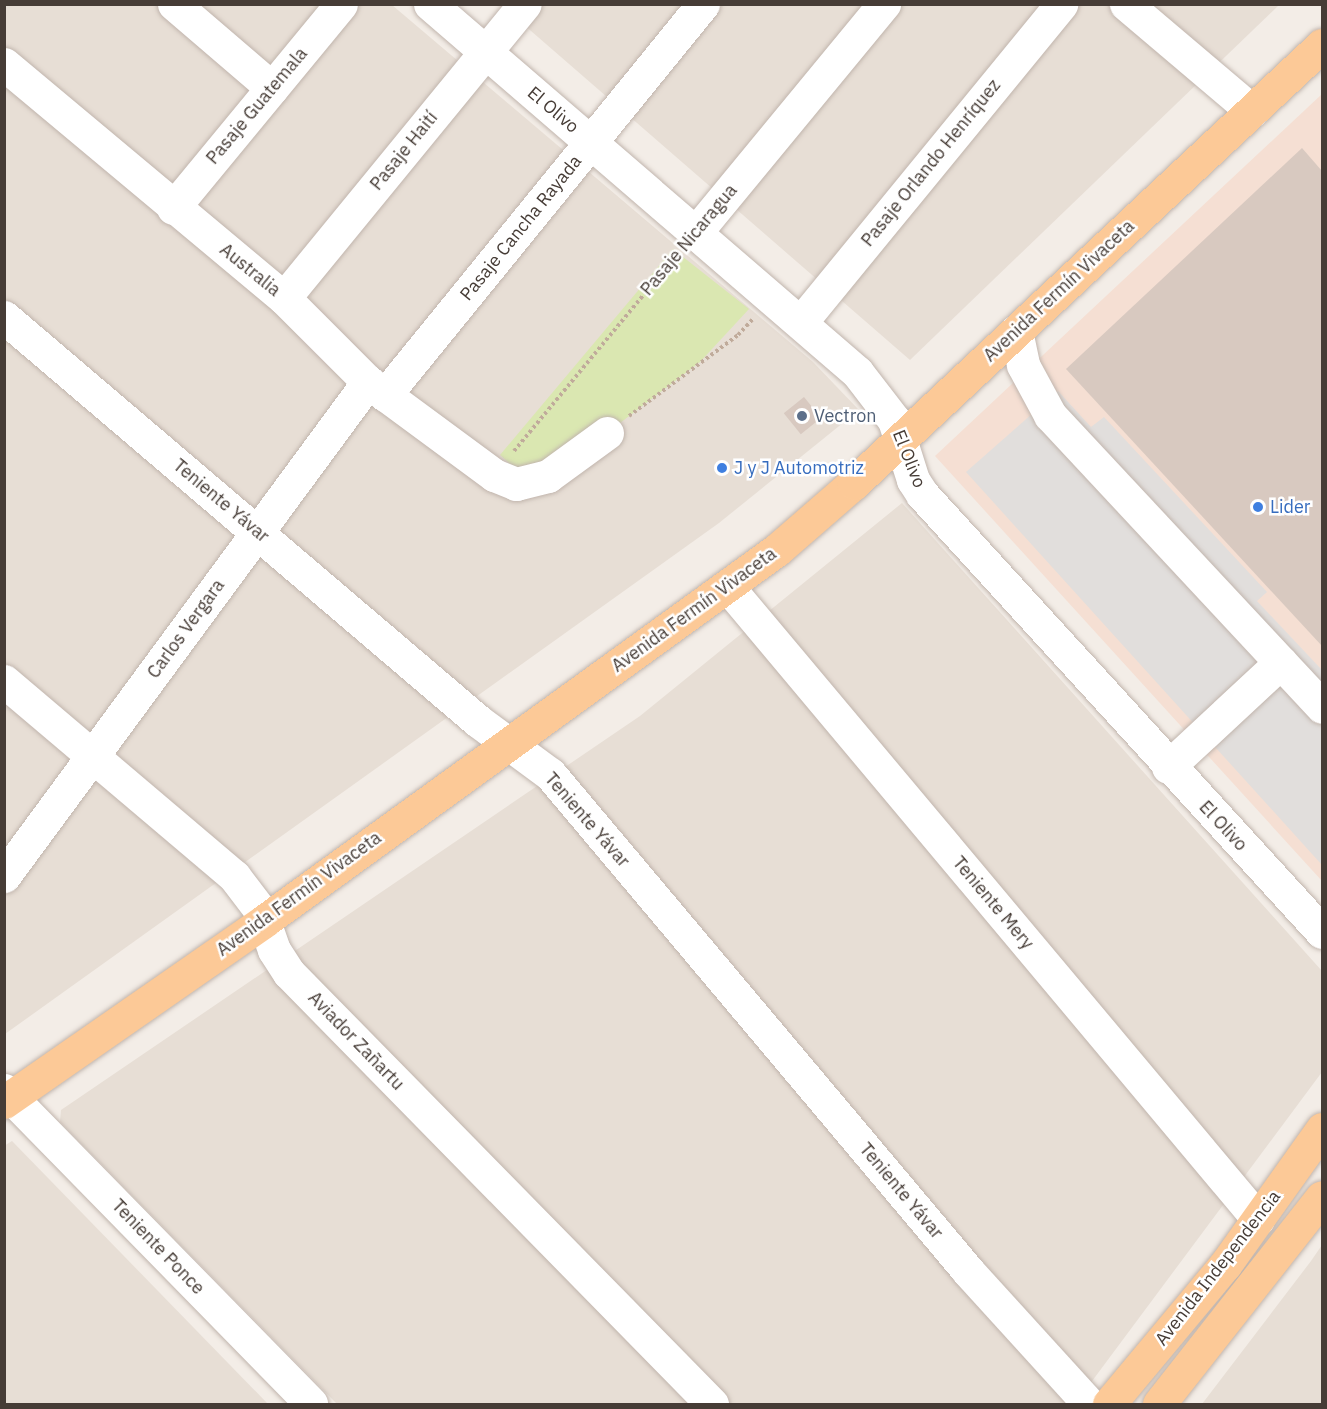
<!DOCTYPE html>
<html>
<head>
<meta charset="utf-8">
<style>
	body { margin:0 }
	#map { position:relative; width:1327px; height:1409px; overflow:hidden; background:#f3ede7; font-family:"IBM Plex Sans",sans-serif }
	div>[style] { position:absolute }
	.residential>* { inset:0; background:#e7ded5 }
	.commercial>* { inset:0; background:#f5dfd3 }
	.green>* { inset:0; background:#dae7b1 }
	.parking>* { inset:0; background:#e1dedc }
	.building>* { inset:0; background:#d8c9c0; transform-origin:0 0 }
	.path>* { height:4px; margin-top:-2px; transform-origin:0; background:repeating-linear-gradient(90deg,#c0ab9b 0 3px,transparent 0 6px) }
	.roads { filter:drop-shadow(0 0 2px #c1b5ad) drop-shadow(0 0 2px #c1b5ad) }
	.minor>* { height:33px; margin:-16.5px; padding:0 16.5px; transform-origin:16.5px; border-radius:16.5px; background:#fff }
	.major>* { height:33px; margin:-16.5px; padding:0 16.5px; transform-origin:16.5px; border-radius:16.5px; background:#fcc997 }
	.dots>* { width:16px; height:16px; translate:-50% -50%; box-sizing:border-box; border:3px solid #fff; border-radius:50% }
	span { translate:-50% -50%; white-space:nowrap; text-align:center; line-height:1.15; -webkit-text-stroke:5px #fff; paint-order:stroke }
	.street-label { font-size:18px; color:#463c36 }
	.service-label { font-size:18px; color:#4e5e75 }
	.left { translate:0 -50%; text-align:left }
	.shop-label { font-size:18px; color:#366cbe }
	.frame { position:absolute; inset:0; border:6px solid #463c36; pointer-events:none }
</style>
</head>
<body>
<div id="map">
	<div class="residential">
		<i style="clip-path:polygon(5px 5px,392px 5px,813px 362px,859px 410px,719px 523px,5px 1034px)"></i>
		<i style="clip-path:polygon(501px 5px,1279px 5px,910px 360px)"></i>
		<i style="clip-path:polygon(902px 503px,1322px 971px,1322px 1072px,1075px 1404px,337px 1404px,60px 1122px,61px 1110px,640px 716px)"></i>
		<i style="clip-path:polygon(12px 1141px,268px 1404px,5px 1404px,4px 1146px)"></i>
		<i style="clip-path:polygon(1322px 1245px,1322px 1404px,1202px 1404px,1311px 1261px)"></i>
	</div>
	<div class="commercial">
		<i style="clip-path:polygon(1322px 94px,1322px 881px,935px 456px)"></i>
	</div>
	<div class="green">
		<i style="clip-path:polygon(673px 249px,749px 309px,700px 362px,578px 455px,519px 472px,500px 455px)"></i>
	</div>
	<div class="parking">
		<i style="clip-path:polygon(1058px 391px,1091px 427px,1104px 417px,1267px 592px,1257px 601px,1322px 670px,1322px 865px,966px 472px)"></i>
	</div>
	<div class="building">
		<i style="clip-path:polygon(1302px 148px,1322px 171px,1322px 646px,1066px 369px)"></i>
		<i style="left:804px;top:397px;width:27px;height:26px;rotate:51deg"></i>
	</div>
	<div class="path">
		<i style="left:629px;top:416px;width:136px;rotate:-36.6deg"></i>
		<i style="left:738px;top:335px;width:22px;rotate:-47deg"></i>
		<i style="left:514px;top:451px;width:254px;rotate:-50.3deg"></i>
	</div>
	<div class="roads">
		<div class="minor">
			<i style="left:174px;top:4px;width:129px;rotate:40.6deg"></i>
			<i style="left:430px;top:4px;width:564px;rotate:40.76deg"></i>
			<i style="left:857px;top:372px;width:61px;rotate:52.4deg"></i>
			<i style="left:894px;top:420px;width:63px;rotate:72.4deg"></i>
			<i style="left:913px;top:480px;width:17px;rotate:57deg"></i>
			<i style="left:922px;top:494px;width:593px;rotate:47.6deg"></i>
			<i style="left:1126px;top:4px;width:165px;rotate:40.3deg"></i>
			<i style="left:4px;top:64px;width:365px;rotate:39.9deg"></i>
			<i style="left:284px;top:298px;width:119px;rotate:45deg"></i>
			<i style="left:368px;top:382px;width:157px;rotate:36.4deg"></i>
			<i style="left:494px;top:475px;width:24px;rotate:22deg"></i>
			<i style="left:516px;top:484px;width:33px;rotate:-14deg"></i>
			<i style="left:548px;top:476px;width:73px;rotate:-36.1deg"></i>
			<i style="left:173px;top:208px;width:264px;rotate:-50.5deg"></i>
			<i style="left:696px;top:232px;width:296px;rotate:-50.5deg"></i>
			<i style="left:284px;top:298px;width:380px;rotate:-50.7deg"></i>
			<i style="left:4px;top:317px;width:623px;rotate:40.44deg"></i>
			<i style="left:478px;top:721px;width:89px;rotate:36.4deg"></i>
			<i style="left:550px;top:774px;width:649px;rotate:49.93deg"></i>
			<i style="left:968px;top:1271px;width:180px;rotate:47.7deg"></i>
			<i style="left:801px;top:322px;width:411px;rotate:-50.7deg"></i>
			<i style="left:1016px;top:331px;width:35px;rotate:78deg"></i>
			<i style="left:1023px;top:365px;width:57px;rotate:61.6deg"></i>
			<i style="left:1050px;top:415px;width:399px;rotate:47deg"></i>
			<i style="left:385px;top:395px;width:504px;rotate:-50.88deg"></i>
			<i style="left:728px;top:587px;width:825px;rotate:50.02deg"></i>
			<i style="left:4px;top:681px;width:302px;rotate:40.3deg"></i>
			<i style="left:234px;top:876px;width:43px;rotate:52.6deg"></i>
			<i style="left:260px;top:910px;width:42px;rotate:70.7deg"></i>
			<i style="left:274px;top:950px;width:27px;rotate:57deg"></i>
			<i style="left:289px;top:973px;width:604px;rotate:45.54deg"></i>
			<i style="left:1168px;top:767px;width:154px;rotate:-42.9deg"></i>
			<i style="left:4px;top:876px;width:614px;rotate:-53.62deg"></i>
			<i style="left:4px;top:1090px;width:439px;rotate:45.6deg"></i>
		</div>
		<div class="major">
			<i style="left:4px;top:1102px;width:317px;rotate:-34.8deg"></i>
			<i style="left:264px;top:921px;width:634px;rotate:-35.89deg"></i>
			<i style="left:778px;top:549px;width:101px;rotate:-41deg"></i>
			<i style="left:854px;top:483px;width:641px;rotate:-43.1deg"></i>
			<i style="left:1109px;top:1404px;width:181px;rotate:-50.2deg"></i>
			<i style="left:1225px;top:1265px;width:167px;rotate:-54.5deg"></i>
			<i style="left:1159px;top:1404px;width:263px;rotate:-51.8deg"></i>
		</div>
	</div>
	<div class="dots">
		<i style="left:802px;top:416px;background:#5c6f8a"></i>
		<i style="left:722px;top:468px;background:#3f7fe0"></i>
		<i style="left:1258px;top:507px;background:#3f7fe0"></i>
	</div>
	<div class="street-label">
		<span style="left:257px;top:106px;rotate:-50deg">Pasaje Guatemala</span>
		<span style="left:553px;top:110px;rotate:40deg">El Olivo</span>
		<span style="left:404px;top:151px;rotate:-51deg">Pasaje Haití</span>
		<span style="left:931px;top:163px;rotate:-51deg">Pasaje Orlando Henríquez</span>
		<span style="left:521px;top:228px;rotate:-51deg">Pasaje Cancha Rayada</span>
		<span style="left:689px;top:240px;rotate:-50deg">Pasaje Nicaragua</span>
		<span style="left:250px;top:270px;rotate:39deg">Australia</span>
		<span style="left:1059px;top:291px;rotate:-43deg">Avenida Fermín Vivaceta</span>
		<span style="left:909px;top:459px;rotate:68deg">El Olivo</span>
		<span style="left:221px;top:501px;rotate:40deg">Teniente Yávar</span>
		<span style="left:694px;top:610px;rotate:-36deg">Avenida Fermín Vivaceta</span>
		<span style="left:186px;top:629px;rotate:-54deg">Carlos Vergara</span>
		<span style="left:587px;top:820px;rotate:49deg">Teniente Yávar</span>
		<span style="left:1223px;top:826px;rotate:47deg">El Olivo</span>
		<span style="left:299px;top:894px;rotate:-36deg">Avenida Fermín Vivaceta</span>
		<span style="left:993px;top:903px;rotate:50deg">Teniente Mery</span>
		<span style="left:356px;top:1041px;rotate:46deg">Aviador Zañartu</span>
		<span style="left:901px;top:1191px;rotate:50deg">Teniente Yávar</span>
		<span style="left:158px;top:1247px;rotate:46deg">Teniente Ponce</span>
		<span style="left:1218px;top:1268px;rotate:-52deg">Avenida Independencia</span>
	</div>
	<div class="service-label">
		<span class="left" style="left:814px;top:416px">Vectron</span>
	</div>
	<div class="shop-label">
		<span class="left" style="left:734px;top:468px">J y J Automotriz</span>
		<span class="left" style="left:1270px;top:507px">Lider</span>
	</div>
	<div class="frame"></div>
</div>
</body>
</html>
